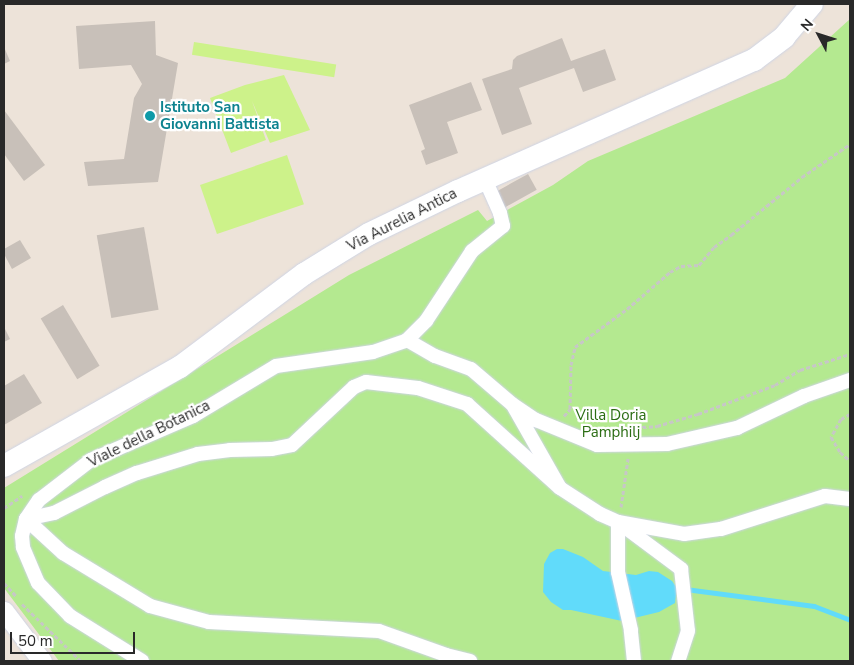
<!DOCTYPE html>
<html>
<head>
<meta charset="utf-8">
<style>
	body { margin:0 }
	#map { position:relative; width:854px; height:665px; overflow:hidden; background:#ede3d9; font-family:"Nunito Sans",sans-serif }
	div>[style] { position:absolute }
	.green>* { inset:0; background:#b4e990 }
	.pitch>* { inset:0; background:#cdf28a; transform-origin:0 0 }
	.water>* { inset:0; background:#61dbfa }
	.stream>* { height:5px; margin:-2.5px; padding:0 2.5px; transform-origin:2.5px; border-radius:2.5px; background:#61dbfa }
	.building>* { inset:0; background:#c8c0b9; transform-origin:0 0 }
	.path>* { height:3px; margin-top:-1.5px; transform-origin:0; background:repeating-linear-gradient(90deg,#c7c7c7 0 4px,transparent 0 6.5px) }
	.roads { filter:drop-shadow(0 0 1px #ced4e4) drop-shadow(0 0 1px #ced4e4) }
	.pedestrian>* { height:14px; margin:-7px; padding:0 7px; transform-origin:7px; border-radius:7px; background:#fff }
	.minor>* { height:19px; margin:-9.5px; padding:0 9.5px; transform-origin:9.5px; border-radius:9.5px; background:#fff }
	.tertiary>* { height:22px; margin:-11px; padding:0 11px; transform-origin:11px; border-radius:11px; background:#fff }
	.dots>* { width:14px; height:14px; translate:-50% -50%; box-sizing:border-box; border:2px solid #fff; border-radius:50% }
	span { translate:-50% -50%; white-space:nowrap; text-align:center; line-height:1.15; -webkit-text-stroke:4.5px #fff; paint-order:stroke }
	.culture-label { font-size:15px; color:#0d838f; font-weight:700 }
	.left { translate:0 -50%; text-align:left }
	.street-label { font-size:15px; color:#292929 }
	.park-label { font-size:15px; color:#2b6d13 }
	.frame { position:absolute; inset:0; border:5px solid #292929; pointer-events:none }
	.north { position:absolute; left:794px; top:10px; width:50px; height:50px; -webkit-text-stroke:4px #fff; paint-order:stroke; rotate:310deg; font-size:14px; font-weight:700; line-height:20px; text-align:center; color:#292929 }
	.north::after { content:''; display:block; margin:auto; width:18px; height:22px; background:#292929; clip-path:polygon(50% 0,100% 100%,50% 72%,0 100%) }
	.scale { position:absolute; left:10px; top:632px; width:125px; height:22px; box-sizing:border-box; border:2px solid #292929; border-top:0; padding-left:6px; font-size:15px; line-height:18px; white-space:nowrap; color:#292929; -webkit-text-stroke:4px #fff; paint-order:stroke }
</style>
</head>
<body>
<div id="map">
	<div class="green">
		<i style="clip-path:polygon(850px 19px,850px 661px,59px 661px,4px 588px,4px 488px,349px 275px,478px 210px,487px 221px,553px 185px,588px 161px,785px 78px)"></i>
	</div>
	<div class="pitch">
		<i style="left:194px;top:42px;width:144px;height:13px;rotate:9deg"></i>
		<i style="clip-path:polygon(284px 75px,310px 130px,270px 143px,252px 101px,266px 140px,231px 153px,210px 98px,245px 85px)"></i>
		<i style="left:287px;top:155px;width:52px;height:92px;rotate:71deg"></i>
	</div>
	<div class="water">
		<i style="clip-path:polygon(557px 549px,563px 549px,583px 557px,603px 571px,636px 575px,649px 571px,658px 572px,672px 581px,677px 588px,675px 603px,659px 612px,622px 621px,571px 610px,563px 610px,551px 602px,543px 592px,544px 564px,550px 553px)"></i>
	</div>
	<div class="stream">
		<i style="left:685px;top:589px;width:130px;rotate:7.5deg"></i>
		<i style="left:814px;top:606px;width:39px;rotate:21deg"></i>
	</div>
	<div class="building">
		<i style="clip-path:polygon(155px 21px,156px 55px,178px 63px,158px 182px,88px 186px,84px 162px,124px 159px,134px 98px,142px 84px,131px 65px,79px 69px,76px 26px)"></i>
		<i style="clip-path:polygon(562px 38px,571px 61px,605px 49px,616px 80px,583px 92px,574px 68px,519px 88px,532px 124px,502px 135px,482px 79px,512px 69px,513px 60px,517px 56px)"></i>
		<i style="clip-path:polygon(4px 47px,10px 61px,4px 64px)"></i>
		<i style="clip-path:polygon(471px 82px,482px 110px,447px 122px,458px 153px,426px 165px,421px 151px,425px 149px,409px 105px)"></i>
		<i style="clip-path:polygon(4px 110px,45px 165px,24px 181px,4px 154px)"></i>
		<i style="left:528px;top:174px;width:18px;height:37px;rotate:61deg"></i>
		<i style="left:144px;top:227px;width:84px;height:48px;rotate:80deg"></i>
		<i style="clip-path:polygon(20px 240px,31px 258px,12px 269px,4px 254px,4px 249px)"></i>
		<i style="left:63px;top:305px;width:71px;height:26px;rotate:59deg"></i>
		<i style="clip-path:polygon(4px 327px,10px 339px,4px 342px)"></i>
		<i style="clip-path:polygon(24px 374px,42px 403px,4px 425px,4px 386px)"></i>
	</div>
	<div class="path">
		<i style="left:850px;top:414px;width:10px;rotate:151deg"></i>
		<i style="left:841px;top:419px;width:21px;rotate:119deg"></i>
		<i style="left:831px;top:437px;width:17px;rotate:59deg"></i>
		<i style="left:840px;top:452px;width:13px;rotate:42deg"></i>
		<i style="left:564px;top:416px;width:9px;rotate:-49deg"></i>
		<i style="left:570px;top:409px;width:44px;rotate:-88.7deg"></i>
		<i style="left:571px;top:365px;width:18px;rotate:-77deg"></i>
		<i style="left:575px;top:347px;width:64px;rotate:-36.2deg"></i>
		<i style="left:627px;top:309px;width:57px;rotate:-40.7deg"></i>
		<i style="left:670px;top:272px;width:13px;rotate:-29deg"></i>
		<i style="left:681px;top:266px;width:18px;rotate:-3deg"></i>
		<i style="left:699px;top:265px;width:23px;rotate:-50deg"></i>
		<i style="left:714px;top:247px;width:21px;rotate:-35deg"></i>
		<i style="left:731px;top:235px;width:92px;rotate:-39.2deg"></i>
		<i style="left:802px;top:177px;width:58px;rotate:-34.5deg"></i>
		<i style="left:623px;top:428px;width:34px;rotate:-3deg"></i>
		<i style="left:657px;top:426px;width:43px;rotate:-16.3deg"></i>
		<i style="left:698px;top:414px;width:82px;rotate:-20.6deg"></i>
		<i style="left:775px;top:385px;width:29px;rotate:-31deg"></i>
		<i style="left:800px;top:370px;width:52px;rotate:-17.7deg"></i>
		<i style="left:621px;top:507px;width:49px;rotate:-81.7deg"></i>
		<i style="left:4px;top:508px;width:22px;rotate:-34deg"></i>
		<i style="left:4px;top:583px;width:19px;rotate:47deg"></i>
		<i style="left:22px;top:604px;width:82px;rotate:44deg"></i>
	</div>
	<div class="roads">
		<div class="pedestrian">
			<i style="left:407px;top:340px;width:32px;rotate:30deg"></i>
			<i style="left:435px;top:356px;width:38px;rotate:20deg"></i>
			<i style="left:471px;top:369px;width:54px;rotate:40.5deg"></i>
			<i style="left:512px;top:404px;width:29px;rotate:34deg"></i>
			<i style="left:536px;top:420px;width:66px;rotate:22.3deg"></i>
			<i style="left:597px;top:445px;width:70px;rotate:-0.8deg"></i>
			<i style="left:667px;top:444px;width:72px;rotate:-12.9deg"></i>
			<i style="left:737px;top:428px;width:74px;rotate:-25.5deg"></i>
			<i style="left:804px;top:396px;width:49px;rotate:-19.2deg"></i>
			<i style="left:514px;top:407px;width:93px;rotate:60.4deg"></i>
			<i style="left:560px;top:488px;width:48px;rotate:33deg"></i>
			<i style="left:600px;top:514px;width:20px;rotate:24deg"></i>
			<i style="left:618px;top:522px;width:79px;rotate:36.7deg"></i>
			<i style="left:681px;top:569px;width:62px;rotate:83.6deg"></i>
			<i style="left:688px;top:631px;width:32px;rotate:108deg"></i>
			<i style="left:26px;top:519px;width:29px;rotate:-12deg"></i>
			<i style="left:54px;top:513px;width:57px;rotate:-27deg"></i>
			<i style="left:105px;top:487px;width:35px;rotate:-24deg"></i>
			<i style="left:137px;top:473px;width:64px;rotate:-17.3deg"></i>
			<i style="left:198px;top:454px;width:32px;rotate:-7deg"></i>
			<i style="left:230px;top:450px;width:42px;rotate:-1.4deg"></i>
			<i style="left:272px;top:449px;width:20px;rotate:-11deg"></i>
			<i style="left:292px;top:445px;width:85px;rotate:-43.1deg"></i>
			<i style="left:354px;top:387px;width:13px;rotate:-23deg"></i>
			<i style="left:366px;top:382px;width:52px;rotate:6.6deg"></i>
			<i style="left:418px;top:388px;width:52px;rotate:18.1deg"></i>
			<i style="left:467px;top:404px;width:125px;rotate:42.1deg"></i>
			<i style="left:26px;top:519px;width:50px;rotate:42.6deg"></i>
			<i style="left:63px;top:553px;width:102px;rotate:31.3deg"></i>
			<i style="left:150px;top:606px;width:61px;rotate:15.2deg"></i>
			<i style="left:209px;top:622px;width:170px;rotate:3deg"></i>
			<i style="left:379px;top:631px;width:71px;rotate:19.7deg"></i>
			<i style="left:446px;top:655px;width:25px;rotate:14deg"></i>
			<i style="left:142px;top:661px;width:85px;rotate:-148deg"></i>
			<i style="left:70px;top:616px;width:46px;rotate:-134.1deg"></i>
			<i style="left:38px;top:583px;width:39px;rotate:-113deg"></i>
			<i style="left:23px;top:547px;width:11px;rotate:-95deg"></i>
			<i style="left:22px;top:536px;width:17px;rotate:-77deg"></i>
			<i style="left:26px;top:519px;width:23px;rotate:-56deg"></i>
			<i style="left:39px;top:500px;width:66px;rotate:-37.6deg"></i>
			<i style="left:91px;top:460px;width:111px;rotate:-23.3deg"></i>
			<i style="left:193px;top:416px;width:97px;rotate:-31.1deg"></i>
			<i style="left:276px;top:366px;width:98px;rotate:-8.2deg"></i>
			<i style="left:373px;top:352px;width:36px;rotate:-19deg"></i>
			<i style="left:407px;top:340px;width:27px;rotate:-45deg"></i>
			<i style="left:426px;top:321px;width:84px;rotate:-56.7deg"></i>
			<i style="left:472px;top:251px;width:40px;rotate:-39deg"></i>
			<i style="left:503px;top:226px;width:13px;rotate:-103deg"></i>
			<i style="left:500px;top:213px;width:37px;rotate:-114deg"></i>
			<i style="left:634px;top:661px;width:31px;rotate:-96deg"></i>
			<i style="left:631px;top:630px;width:59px;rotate:-102.6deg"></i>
			<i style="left:618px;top:572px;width:50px;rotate:-90deg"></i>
			<i style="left:618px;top:522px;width:67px;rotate:10.3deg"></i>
			<i style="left:684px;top:534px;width:37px;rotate:-8deg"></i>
			<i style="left:721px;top:529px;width:109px;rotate:-17.6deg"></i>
			<i style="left:825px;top:496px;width:25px;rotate:7deg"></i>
		</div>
		<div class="minor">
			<i style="left:4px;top:611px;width:63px;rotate:52.8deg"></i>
		</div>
		<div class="tertiary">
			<i style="left:4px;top:466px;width:202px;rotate:-29.4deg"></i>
			<i style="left:180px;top:367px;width:155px;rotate:-36.9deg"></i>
			<i style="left:304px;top:274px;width:76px;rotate:-31.6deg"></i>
			<i style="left:369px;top:234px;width:99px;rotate:-25.8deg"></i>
			<i style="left:458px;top:191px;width:324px;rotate:-23.9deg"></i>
			<i style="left:754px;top:60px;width:38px;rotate:-37deg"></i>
			<i style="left:784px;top:37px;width:43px;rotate:-49.7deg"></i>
		</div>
	</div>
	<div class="dots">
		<i style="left:150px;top:116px;background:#0f9aa8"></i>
	</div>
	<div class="culture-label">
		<span class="left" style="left:160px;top:116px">Istituto San<br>Giovanni Battista</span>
	</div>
	<div class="street-label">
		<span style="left:402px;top:220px;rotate:-27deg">Via Aurelia Antica</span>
		<span style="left:149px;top:434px;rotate:-26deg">Viale della Botanica</span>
	</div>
	<div class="park-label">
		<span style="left:611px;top:424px">Villa Doria<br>Pamphilj</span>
	</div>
	<div class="frame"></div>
	<div class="north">N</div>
	<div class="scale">50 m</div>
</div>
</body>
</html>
